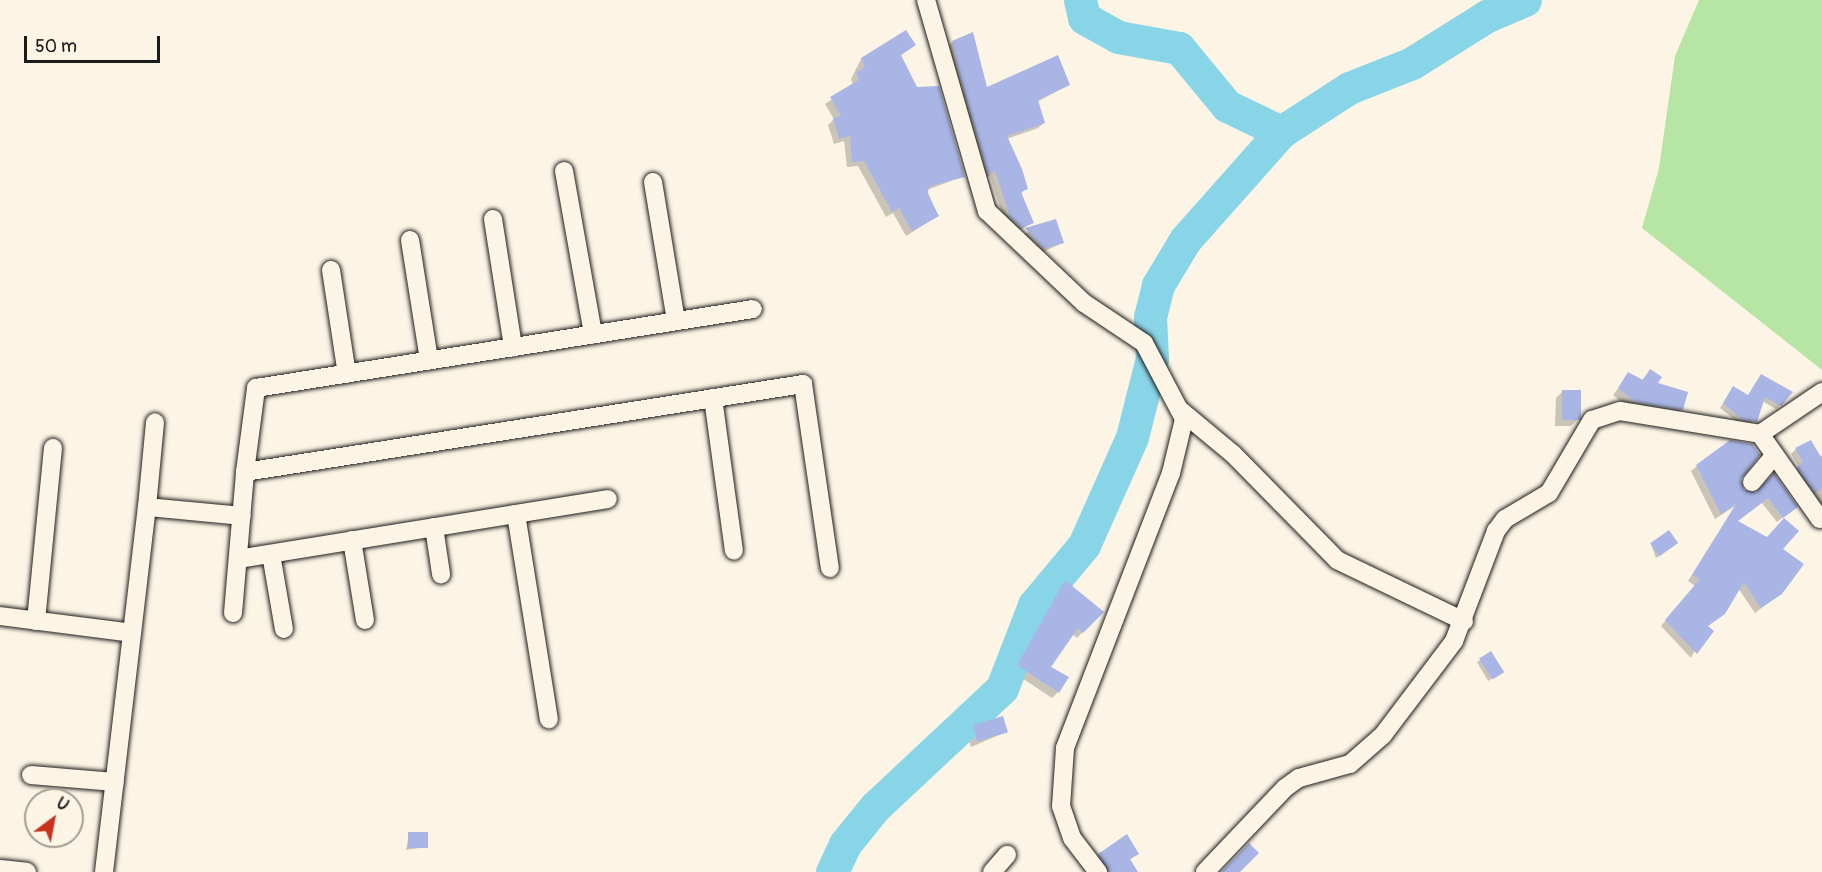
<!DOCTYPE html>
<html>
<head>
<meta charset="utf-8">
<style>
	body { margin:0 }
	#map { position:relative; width:1822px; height:872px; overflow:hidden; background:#fcf5e5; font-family:Pangolin,sans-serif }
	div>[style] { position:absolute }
	.green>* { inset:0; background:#b6e5a4 }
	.shadow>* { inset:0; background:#0003 }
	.river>* { height:33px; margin:-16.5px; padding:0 16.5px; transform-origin:16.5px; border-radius:16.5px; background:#88d5e8 }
	.building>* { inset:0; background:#a9b5e5; transform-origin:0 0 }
	.roads { filter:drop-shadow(0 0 2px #1c1c1c) drop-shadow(0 0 2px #1c1c1c) }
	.street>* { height:18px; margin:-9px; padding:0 9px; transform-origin:9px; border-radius:9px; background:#fcf5e5 }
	span { translate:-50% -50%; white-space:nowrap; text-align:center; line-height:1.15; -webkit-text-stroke:4.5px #fcf5e5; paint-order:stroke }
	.north { position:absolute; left:24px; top:788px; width:60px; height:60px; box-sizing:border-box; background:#fcf5e5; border:2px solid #a29e95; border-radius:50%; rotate:32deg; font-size:16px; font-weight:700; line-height:24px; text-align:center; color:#1c1c1c }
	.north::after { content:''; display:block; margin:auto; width:21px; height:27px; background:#c8321e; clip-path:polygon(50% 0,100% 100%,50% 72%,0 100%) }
	.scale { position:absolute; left:24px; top:36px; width:136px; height:27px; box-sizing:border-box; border:3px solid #1c1c1c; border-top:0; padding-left:8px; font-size:18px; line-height:21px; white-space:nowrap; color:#1c1c1c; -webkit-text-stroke:4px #fcf5e5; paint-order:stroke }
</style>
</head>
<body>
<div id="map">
	<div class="green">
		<i style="clip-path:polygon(1699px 0,1822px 0,1822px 370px,1642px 228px,1659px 168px,1675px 56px)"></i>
	</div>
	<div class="shadow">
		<i style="clip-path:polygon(905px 32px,914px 45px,900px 56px,964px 176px,927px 190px,938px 216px,906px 236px,893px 213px,886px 217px,858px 166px,847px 167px,844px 141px,834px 144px,828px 125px,834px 119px,825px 104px,853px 85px,851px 79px,861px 59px)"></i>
		<i style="clip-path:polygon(952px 42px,986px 89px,1068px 85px,1037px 102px,1044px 123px,1038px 128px,1007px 139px,1026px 188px,1020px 195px,1032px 223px,1015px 233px,1005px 223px,990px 176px,983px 178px,947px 48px)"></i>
		<i style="clip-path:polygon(1055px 221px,1062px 243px,1037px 255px,1019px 236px)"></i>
		<i style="clip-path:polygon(1650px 371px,1656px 384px,1682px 409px,1675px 416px,1629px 408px,1613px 395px,1629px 374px,1641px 381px)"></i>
		<i style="clip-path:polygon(1733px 388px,1747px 397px,1791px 393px,1776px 409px,1762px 401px,1752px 425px,1739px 423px,1720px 408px)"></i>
		<i style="clip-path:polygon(1563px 391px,1577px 420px,1571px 426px,1555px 426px,1556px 398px)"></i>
		<i style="clip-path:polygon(1796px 449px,1822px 456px,1822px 517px,1793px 473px,1799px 467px,1791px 454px)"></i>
		<i style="clip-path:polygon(1697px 466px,1739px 479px,1743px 491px,1756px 494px,1774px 476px,1790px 512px,1777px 522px,1762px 503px,1736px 522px,1781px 549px,1781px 593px,1755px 613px,1738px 588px,1706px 627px,1691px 658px,1661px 626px,1695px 586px,1688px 581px,1735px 506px,1715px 519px,1691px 471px)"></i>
		<i style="clip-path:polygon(1651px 544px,1673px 546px,1656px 558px)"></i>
		<i style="clip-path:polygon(1065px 582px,1102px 612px,1077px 638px,1072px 634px,1049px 667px,1058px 692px,1052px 698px,1013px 672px)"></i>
		<i style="clip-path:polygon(1490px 653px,1499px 674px,1488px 681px,1477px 662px)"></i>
		<i style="clip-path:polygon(973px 726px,1006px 732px,971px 747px,967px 733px)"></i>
		<i style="clip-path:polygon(409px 834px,426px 847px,406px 850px)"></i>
		<i style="clip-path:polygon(1137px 854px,1127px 862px,1136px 872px,1100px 872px,1093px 861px,1099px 855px)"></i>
	</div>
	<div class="river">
		<i style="left:1080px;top:0;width:18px;rotate:77deg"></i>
		<i style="left:1084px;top:18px;width:39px;rotate:29deg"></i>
		<i style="left:1118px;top:37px;width:62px;rotate:10.2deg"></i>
		<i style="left:1179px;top:48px;width:75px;rotate:50.4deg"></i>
		<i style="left:1227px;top:106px;width:60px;rotate:25.7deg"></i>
		<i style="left:832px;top:872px;width:31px;rotate:-65deg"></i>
		<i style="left:845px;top:844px;width:48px;rotate:-51deg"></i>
		<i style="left:875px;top:807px;width:174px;rotate:-43.1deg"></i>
		<i style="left:1002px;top:688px;width:89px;rotate:-68.9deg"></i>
		<i style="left:1034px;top:605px;width:78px;rotate:-50.2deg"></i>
		<i style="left:1084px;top:545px;width:118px;rotate:-66deg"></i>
		<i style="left:1132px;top:437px;width:81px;rotate:-75.8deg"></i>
		<i style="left:1152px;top:358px;width:41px;rotate:-92.8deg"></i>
		<i style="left:1150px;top:317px;width:33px;rotate:-76deg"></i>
		<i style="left:1158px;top:285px;width:52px;rotate:-59deg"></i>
		<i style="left:1185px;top:240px;width:144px;rotate:-48.4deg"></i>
		<i style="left:1281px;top:132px;width:81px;rotate:-32.9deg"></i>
		<i style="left:1349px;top:88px;width:68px;rotate:-21.6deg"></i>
		<i style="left:1412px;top:63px;width:89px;rotate:-32.1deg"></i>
		<i style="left:1487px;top:16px;width:41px;rotate:-22.8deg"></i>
	</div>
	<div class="building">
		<i style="clip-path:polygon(906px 30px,916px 45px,901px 55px,917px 87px,939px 86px,965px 177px,930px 186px,927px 193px,939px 216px,912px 231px,899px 208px,892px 212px,864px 161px,852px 162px,850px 136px,839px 139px,833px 118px,841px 116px,830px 97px,859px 80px,856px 72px,865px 68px,861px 58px)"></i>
		<i style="clip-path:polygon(973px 32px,987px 87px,1058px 55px,1070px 85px,1038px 100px,1045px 123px,1007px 136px,1022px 169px,1028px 189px,1021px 192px,1034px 223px,1022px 228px,1010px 217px,995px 171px,988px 174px,961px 81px,952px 41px)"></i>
		<i style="clip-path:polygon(1056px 219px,1064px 243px,1044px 249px,1025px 228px)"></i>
		<i style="clip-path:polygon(1650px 369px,1662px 377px,1658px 383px,1688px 392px,1683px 410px,1636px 402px,1618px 388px,1628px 372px,1643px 380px)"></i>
		<i style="clip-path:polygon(1761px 374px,1793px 392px,1781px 406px,1765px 397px,1757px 422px,1743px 420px,1723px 403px,1733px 386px,1748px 395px)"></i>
		<i style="left:1562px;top:390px;width:19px;height:30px"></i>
		<i style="clip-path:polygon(1730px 440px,1752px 444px,1760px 455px,1741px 479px,1744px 490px,1756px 492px,1774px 473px,1798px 507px,1783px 518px,1768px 498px,1738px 521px,1767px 537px,1784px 518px,1799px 531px,1783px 549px,1804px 564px,1782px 594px,1761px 608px,1744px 582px,1725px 614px,1708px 626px,1714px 631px,1697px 654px,1665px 620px,1700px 579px,1692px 575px,1736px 504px,1721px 514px,1696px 465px)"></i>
		<i style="clip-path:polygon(1811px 440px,1822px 459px,1822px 488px,1815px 493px,1797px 467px,1803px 462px,1795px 448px)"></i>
		<i style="left:1669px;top:530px;width:16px;height:23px;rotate:55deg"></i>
		<i style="clip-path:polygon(1065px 580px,1104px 612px,1083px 633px,1078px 628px,1051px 667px,1069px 677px,1059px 693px,1017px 665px)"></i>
		<i style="left:1491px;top:651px;width:25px;height:14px;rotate:58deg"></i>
		<i style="left:1003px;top:716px;width:17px;height:32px;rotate:73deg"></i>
		<i style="left:408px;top:832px;width:20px;height:16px"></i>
		<i style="clip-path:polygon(1127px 834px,1139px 854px,1130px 859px,1138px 872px,1109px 872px,1098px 854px)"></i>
		<i style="clip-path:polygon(1249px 843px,1259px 853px,1240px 872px,1221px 872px)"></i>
	</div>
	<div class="roads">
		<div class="street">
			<i style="left:926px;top:0;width:220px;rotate:73.9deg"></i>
			<i style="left:987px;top:211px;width:134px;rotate:43.5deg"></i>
			<i style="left:1084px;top:303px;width:72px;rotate:33.7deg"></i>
			<i style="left:1144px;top:343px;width:86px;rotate:62.2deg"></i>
			<i style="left:1184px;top:419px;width:56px;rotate:103.5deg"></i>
			<i style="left:1171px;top:473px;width:295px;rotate:111.1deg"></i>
			<i style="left:1065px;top:748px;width:58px;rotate:93.9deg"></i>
			<i style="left:1061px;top:806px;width:34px;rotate:71deg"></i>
			<i style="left:1072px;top:838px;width:43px;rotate:52.6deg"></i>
			<i style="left:564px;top:171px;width:166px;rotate:79.9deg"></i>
			<i style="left:653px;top:182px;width:141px;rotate:80.6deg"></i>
			<i style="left:493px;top:219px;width:130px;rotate:81.1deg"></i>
			<i style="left:410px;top:240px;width:121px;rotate:81deg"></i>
			<i style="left:331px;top:270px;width:105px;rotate:81.3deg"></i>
			<i style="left:713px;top:398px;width:154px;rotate:82.2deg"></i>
			<i style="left:1180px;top:410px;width:69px;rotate:39.7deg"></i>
			<i style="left:1233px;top:454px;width:148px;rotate:45.5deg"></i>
			<i style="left:1337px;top:560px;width:141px;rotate:25.7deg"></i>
			<i style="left:1760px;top:434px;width:104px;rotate:54.8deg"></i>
			<i style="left:245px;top:472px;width:85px;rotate:-82.5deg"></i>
			<i style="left:256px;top:388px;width:503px;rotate:-9.03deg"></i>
			<i style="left:1752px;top:482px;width:35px;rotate:-50deg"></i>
			<i style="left:147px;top:507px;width:85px;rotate:-84.6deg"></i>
			<i style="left:516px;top:514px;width:93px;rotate:-9.3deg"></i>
			<i style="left:434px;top:527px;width:48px;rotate:81.5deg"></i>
			<i style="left:352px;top:540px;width:81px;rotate:80.8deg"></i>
			<i style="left:271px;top:554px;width:76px;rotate:80.2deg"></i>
			<i style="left:238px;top:559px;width:282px;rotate:-9.2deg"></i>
			<i style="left:516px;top:514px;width:208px;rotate:80.9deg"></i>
			<i style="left:233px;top:613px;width:142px;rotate:-85.1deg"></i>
			<i style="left:245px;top:472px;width:565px;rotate:-8.96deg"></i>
			<i style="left:803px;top:384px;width:186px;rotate:81.7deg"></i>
			<i style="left:0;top:616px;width:133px;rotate:7.3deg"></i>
			<i style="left:36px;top:621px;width:174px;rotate:-84.4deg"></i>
			<i style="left:31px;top:775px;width:84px;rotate:4.8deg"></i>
			<i style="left:0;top:869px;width:27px;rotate:6deg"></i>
			<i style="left:104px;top:872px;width:368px;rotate:-83.3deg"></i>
			<i style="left:147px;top:507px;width:95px;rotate:5.4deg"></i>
			<i style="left:992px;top:872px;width:23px;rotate:-49deg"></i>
			<i style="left:1205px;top:872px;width:116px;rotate:-46.4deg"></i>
			<i style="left:1285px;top:788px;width:17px;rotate:-36deg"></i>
			<i style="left:1299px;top:778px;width:53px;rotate:-15.4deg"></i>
			<i style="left:1350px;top:764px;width:44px;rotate:-41.3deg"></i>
			<i style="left:1383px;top:735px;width:118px;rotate:-52.9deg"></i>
			<i style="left:1454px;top:641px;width:118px;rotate:-69.1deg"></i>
			<i style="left:1496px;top:531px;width:15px;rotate:-53deg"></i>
			<i style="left:1505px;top:519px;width:51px;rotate:-30.6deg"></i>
			<i style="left:1549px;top:493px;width:85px;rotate:-59.5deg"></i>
			<i style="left:1592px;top:420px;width:29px;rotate:-18deg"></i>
			<i style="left:1620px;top:411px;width:142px;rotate:9.3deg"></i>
			<i style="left:1760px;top:434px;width:75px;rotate:-34.1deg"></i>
		</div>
	</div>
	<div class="north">U</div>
	<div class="scale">50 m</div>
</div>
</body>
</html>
